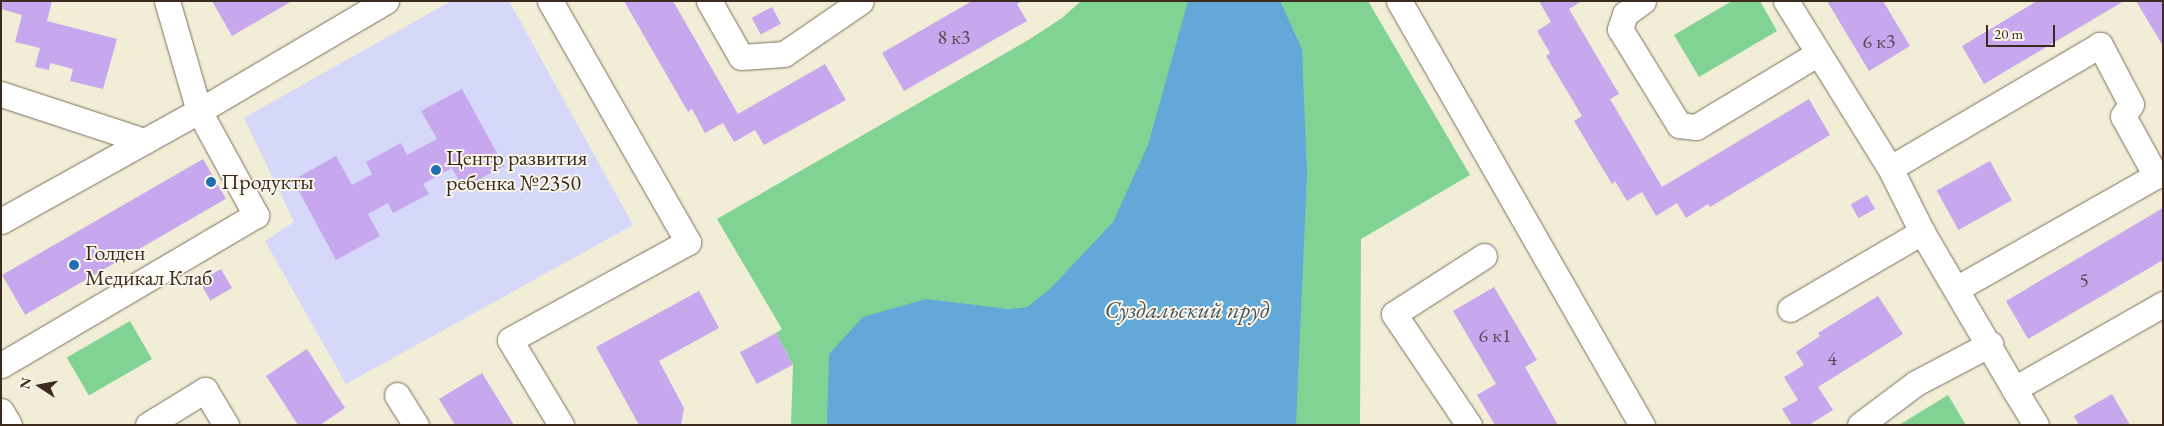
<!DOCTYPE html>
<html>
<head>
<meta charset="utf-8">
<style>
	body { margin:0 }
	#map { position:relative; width:2164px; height:426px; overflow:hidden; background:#f2edd6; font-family:"EB Garamond",serif }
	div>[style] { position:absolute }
	.built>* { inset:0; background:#d5d8f9 }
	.green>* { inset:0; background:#81d394; transform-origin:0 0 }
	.water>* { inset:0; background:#62a8d8 }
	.building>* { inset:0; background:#c7a7ed; transform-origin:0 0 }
	.roads { filter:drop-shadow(0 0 1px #7b6e5e) drop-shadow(0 0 1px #7b6e5e) }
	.minor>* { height:25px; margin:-12.5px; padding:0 12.5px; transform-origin:12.5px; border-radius:12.5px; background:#fff }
	.dots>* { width:14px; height:14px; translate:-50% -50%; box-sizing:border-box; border:2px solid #fbf7ec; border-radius:50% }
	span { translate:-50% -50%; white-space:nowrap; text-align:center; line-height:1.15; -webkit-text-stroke:4px #fbf7ec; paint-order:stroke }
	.number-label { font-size:20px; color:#5e4952 }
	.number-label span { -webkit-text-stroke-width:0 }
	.poi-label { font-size:22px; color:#3b2a1e }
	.left { translate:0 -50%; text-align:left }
	.water-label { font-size:24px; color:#49565f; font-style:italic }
	.frame { position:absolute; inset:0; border:2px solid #3b2a1e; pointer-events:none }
	.north { position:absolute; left:15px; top:361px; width:50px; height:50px; -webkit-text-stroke:4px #fbf7ec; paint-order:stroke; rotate:281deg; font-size:14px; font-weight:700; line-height:20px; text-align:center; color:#3b2a1e }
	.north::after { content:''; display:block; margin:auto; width:18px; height:22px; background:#3b2a1e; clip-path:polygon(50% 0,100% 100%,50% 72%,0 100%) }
	.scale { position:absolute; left:1986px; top:25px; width:69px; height:22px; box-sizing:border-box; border:2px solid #3b2a1e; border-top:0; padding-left:6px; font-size:15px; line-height:18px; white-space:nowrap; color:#3b2a1e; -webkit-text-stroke:4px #fbf7ec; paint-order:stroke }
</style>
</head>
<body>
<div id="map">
	<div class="built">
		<i style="clip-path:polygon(451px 1px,509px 1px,633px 225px,346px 384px,265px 241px,294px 222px,244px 118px)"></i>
	</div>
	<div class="green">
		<i style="clip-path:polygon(1081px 1px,1368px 1px,1470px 175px,1361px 239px,1360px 425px,791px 425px,793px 365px,776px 333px,782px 329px,717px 219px,1030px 39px,1062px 18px)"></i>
		<i style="clip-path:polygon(1732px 1px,1760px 1px,1777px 31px,1699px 77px,1674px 35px)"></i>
		<i style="left:130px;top:321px;width:44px;height:73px;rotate:60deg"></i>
		<i style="clip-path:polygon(1948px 395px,1966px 425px,1899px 425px)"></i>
	</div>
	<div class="water">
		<i style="clip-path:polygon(1188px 1px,1280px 1px,1302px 49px,1307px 174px,1296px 425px,827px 425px,829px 354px,863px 317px,926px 299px,1008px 309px,1027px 307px,1050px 289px,1113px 222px,1148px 145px)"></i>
	</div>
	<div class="building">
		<i style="clip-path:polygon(3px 1px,52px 1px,47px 21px,117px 39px,103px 89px,70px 81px,73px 69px,50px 63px,49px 70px,35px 67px,40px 48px,15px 42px,22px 15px,1px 9px)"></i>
		<i style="clip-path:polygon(212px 1px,292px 1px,232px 36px)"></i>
		<i style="clip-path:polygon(624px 1px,673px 1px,738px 114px,825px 64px,846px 100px,764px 145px,755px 130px,734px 142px,723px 123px,705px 133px,692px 109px,688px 112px)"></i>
		<i style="clip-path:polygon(972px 1px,1022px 1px,1017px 4px,1027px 21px,904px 91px,882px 53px)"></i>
		<i style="clip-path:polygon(1539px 1px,1582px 1px,1569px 9px,1619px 94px,1610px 99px,1662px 187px,1809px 99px,1830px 135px,1710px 207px,1708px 204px,1686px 218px,1677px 203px,1656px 216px,1642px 192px,1627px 201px,1615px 181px,1612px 184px,1574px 121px,1582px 116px,1546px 56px,1550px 53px,1537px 31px,1551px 22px)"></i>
		<i style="clip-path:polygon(1827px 1px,1883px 1px,1910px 46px,1869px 71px)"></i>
		<i style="clip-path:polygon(2037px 1px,2124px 1px,1984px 84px,1962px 46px)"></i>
		<i style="clip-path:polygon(2136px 1px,2163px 1px,2163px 46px)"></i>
		<i style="left:772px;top:7px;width:19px;height:23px;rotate:62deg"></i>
		<i style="clip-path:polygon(462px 89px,504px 166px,463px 188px,452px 168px,423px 184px,429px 194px,393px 213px,388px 203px,368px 214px,380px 236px,336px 260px,293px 180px,336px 156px,352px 185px,372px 174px,366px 162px,401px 143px,407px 155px,437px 139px,421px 111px)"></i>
		<i style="left:203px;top:159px;width:46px;height:232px;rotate:60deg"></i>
		<i style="left:1990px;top:161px;width:45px;height:61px;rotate:61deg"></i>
		<i style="left:1867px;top:195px;width:16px;height:19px;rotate:60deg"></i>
		<i style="clip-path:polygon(2163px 208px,2163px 260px,2028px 339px,2006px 301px)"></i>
		<i style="left:221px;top:269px;width:22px;height:25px;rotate:60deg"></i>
		<i style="clip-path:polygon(1494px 287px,1537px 360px,1525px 367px,1558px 425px,1495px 425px,1477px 395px,1496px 384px,1453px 311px)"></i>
		<i style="clip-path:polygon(699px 291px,719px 328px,659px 361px,684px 408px,681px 425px,639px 425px,596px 347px)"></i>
		<i style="clip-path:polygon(1878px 296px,1903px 334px,1818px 387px,1833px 410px,1809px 425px,1792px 425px,1782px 409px,1798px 400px,1784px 377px,1804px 365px,1796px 352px,1820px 336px,1818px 333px)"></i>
		<i style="left:776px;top:333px;width:36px;height:41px;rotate:62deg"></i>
		<i style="clip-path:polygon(307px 349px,345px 408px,320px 425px,298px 425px,266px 376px)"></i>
		<i style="clip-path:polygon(482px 373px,514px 425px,455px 425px,439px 399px)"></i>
		<i style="clip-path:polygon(2112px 394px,2130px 425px,2079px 425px,2074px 416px)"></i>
	</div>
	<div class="roads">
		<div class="minor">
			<i style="left:167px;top:1px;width:115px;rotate:73.8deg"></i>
			<i style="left:199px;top:111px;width:217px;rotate:-30.5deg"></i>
			<i style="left:550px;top:1px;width:278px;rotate:60.2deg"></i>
			<i style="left:688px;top:242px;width:203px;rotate:151.2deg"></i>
			<i style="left:510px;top:340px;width:99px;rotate:59deg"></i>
			<i style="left:709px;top:1px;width:64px;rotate:60.3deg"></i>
			<i style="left:741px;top:57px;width:43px;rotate:-4deg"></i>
			<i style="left:784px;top:54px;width:93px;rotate:-34.5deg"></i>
			<i style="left:1399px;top:1px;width:489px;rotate:60.2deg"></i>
			<i style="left:1643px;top:1px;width:22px;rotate:144deg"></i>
			<i style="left:1625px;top:14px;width:16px;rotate:108deg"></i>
			<i style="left:1620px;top:29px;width:113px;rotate:58.4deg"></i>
			<i style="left:1679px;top:125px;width:17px;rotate:7deg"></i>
			<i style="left:1696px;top:127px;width:141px;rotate:-31.1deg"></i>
			<i style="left:1786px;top:1px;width:197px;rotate:58.1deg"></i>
			<i style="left:1px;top:94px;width:151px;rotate:18.2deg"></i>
			<i style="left:1px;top:221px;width:227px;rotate:-29.1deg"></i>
			<i style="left:199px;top:111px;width:119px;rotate:61.3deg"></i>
			<i style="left:256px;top:215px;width:296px;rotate:149.5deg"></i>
			<i style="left:1956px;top:289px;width:230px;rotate:-29.5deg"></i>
			<i style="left:2156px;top:176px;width:68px;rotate:-118.8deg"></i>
			<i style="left:2123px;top:116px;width:14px;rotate:-56deg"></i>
			<i style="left:2131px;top:104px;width:67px;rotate:-117.7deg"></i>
			<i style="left:2100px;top:45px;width:243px;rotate:149.6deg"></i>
			<i style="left:1890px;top:168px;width:72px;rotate:63.4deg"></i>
			<i style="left:1922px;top:232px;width:182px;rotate:59.6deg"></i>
			<i style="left:2014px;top:389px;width:172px;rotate:-29.7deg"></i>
			<i style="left:1790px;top:309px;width:153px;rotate:-30.3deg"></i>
			<i style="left:2014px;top:389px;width:42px;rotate:58.6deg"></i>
			<i style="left:397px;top:395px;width:36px;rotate:58deg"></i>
			<i style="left:1px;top:411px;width:16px;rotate:60deg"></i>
			<i style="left:148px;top:425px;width:67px;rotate:-31.6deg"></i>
			<i style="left:205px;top:390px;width:41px;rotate:59deg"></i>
			<i style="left:1469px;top:425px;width:134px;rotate:-124deg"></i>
			<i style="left:1394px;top:314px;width:107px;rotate:-32.8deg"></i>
			<i style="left:1860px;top:425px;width:70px;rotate:-36.9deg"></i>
			<i style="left:1916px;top:383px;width:84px;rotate:-27.8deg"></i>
		</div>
	</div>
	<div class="dots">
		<i style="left:436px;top:170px;background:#1f6fb2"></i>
		<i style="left:211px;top:182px;background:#1f6fb2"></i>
		<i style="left:74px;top:265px;background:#1f6fb2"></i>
	</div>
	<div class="number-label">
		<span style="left:954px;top:37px">8 к3</span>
		<span style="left:1879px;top:41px">6 к3</span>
		<span style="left:2084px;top:280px">5</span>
		<span style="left:1495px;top:335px">6 к1</span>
		<span style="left:1832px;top:358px">4</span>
	</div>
	<div class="poi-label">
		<span class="left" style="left:446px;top:170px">Центр развития<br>ребенка №2350</span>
		<span class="left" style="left:221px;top:182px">Продукты</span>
		<span class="left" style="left:85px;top:265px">Голден<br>Медикал Клаб</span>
	</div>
	<div class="water-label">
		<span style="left:1187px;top:310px">Суздальский пруд</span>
	</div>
	<div class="frame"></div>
	<div class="north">N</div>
	<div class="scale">20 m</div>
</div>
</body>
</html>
